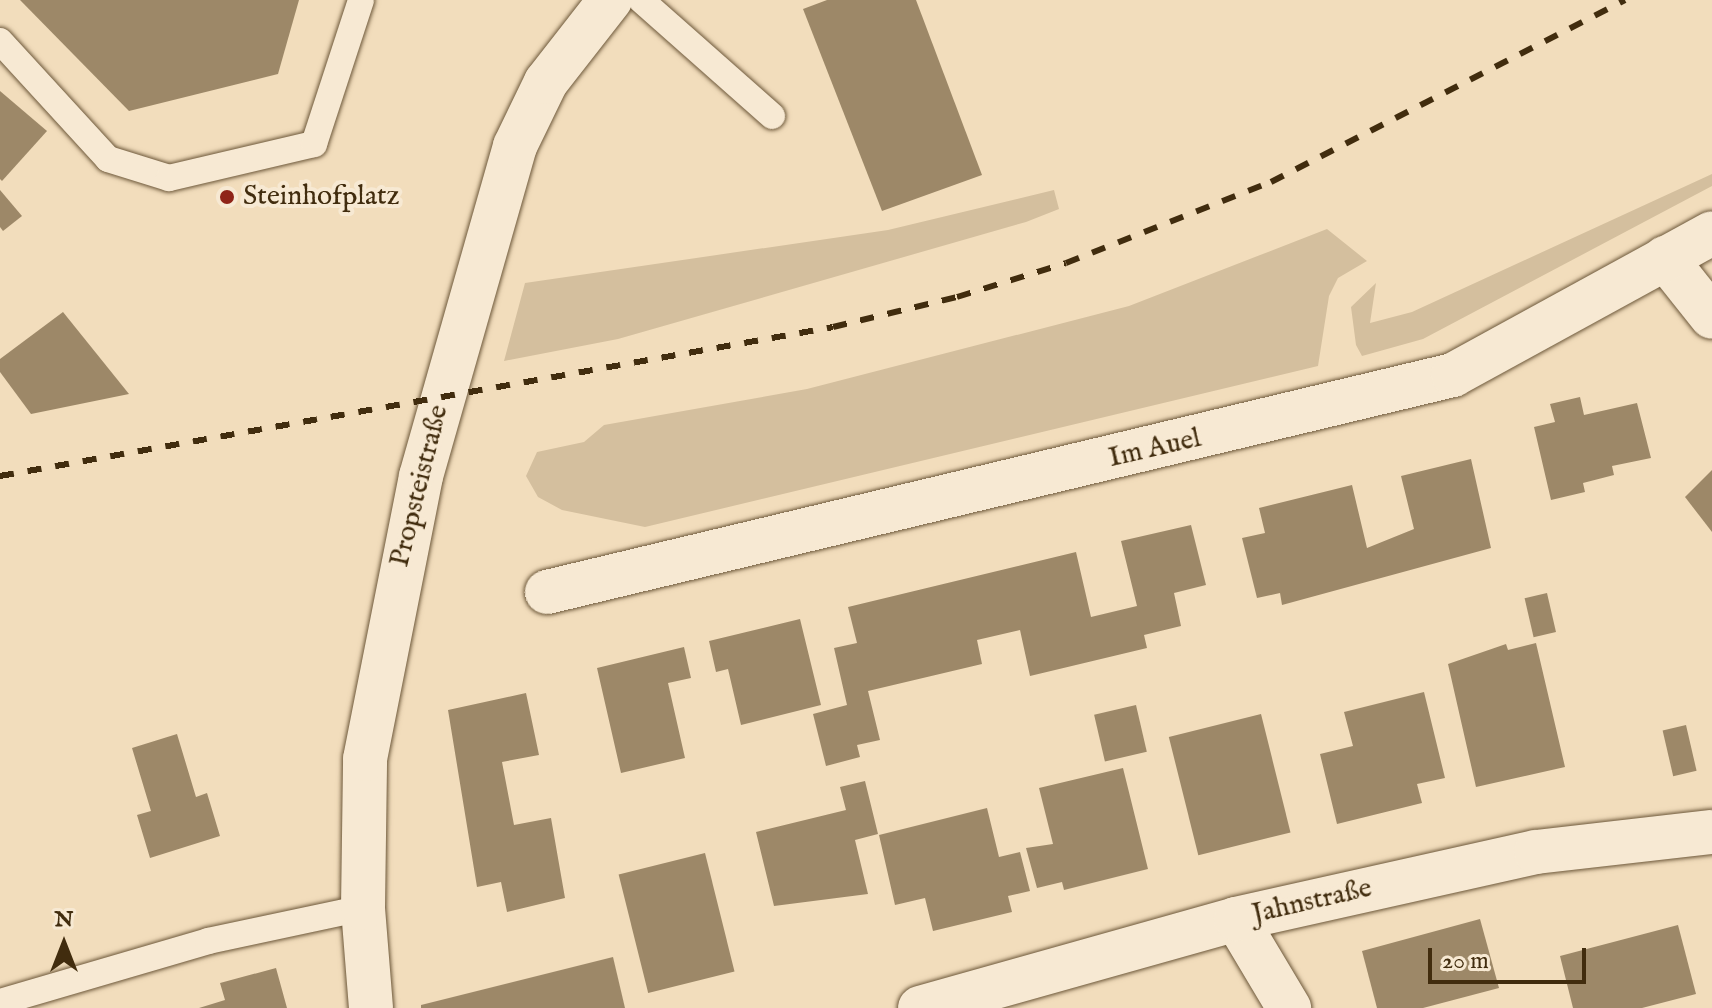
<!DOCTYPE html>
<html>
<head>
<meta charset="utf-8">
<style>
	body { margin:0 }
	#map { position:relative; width:1712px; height:1008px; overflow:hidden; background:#f2ddbc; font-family:"IM FELL English",serif }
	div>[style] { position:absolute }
	.green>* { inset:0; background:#d4bf9e }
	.building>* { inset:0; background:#9d8868; transform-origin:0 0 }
	.roads { filter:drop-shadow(0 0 2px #6d583a) drop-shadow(0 0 2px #6d583a) }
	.lane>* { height:26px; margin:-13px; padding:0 13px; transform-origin:13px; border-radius:13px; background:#f7e9d3 }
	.street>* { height:44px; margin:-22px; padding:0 22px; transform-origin:22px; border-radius:22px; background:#f7e9d3 }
	.secondary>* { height:44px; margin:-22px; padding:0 22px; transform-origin:22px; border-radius:22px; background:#f7e9d3 }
	.rail>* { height:6px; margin-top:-3px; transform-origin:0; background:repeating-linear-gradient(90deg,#412c0e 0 14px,transparent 0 28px) }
	.dots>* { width:22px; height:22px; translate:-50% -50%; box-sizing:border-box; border:4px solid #f7e9d3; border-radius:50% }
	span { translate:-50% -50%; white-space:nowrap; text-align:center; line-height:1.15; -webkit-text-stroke:8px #f7e9d3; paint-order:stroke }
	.poi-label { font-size:28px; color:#412c0e }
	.left { translate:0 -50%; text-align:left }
	.street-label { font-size:28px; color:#412c0e }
	.north { position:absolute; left:24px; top:904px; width:80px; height:80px; -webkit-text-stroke:6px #f7e9d3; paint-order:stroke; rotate:0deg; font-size:22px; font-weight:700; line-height:32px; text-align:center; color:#412c0e }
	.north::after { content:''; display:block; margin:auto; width:28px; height:36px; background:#412c0e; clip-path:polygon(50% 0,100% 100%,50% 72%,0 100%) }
	.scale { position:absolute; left:1428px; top:948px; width:158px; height:36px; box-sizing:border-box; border:4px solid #412c0e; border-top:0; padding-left:10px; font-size:24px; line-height:28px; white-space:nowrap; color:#412c0e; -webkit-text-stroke:6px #f7e9d3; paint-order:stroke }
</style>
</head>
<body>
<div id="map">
	<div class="green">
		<i style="clip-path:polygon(1712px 174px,1712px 186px,1423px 339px,1362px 356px,1356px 345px,1351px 307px,1376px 283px,1370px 323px,1412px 312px)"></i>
		<i style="clip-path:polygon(1054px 190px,1059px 209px,1026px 222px,618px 339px,504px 361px,525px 283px,888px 230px)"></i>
		<i style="clip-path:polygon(1327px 229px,1367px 261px,1338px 278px,1329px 296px,1318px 366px,645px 527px,562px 510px,538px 497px,526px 476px,537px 452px,584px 442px,604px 425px,807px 389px,1129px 306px)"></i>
	</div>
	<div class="building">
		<i style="clip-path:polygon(20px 0,299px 0,278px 74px,129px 111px)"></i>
		<i style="clip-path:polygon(827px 0,916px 0,982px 175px,882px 211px,803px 9px)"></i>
		<i style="clip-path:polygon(0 91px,47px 131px,2px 181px,0 179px)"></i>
		<i style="clip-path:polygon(0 190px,22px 216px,3px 231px,0 227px)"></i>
		<i style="clip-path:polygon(63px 312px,129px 394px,31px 414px,0 372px,0 359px)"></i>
		<i style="clip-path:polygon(1580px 397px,1584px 415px,1637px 403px,1651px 458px,1612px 466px,1614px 475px,1583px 483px,1585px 492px,1551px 500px,1534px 427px,1555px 422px,1550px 404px)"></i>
		<i style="clip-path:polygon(1471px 459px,1491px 548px,1282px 605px,1280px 593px,1257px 598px,1242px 538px,1265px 533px,1259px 508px,1352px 485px,1367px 548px,1414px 529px,1401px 476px)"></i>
		<i style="clip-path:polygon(1712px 470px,1712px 532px,1685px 497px)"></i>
		<i style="clip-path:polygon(1191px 525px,1206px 585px,1174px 593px,1181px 626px,1144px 635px,1147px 648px,1030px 676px,1020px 630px,977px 640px,982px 664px,868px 691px,880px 740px,857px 745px,860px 757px,826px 766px,813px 714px,847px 705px,834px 648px,857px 643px,848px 607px,1076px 552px,1091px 617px,1137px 606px,1121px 541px)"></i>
		<i style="left:1547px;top:593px;width:40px;height:23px;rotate:77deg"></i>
		<i style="clip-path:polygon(800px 619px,821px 705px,741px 725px,728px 669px,716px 672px,709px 641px)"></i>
		<i style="clip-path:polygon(1536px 643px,1565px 767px,1476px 787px,1448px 664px,1506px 644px,1508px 650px)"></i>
		<i style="clip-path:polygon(684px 647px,691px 678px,668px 683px,685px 758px,621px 773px,597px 668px)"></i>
		<i style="clip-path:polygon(1424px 692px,1445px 778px,1417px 784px,1422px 803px,1337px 824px,1320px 754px,1353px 746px,1344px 712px)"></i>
		<i style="clip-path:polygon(526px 693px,539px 755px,502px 762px,514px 825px,551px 818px,565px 898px,507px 912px,501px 882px,477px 887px,448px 710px)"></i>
		<i style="left:1136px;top:705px;width:48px;height:43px;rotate:77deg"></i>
		<i style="left:1261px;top:714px;width:122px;height:95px;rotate:76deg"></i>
		<i style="left:1686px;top:725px;width:47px;height:24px;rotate:77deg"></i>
		<i style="clip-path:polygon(177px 734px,196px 797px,207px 793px,220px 836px,150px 858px,137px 815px,151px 811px,132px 748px)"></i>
		<i style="clip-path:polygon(1123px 768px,1148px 869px,1064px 890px,1062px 882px,1037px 888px,1026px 848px,1053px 844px,1039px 788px)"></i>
		<i style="clip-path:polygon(865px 781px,878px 834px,855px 840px,868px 894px,774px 906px,756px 832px,846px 810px,840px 787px)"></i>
		<i style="clip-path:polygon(987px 808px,999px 857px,1020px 852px,1030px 891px,1008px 896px,1012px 912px,933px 931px,925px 898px,895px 905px,879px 835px)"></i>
		<i style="left:705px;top:853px;width:122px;height:89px;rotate:76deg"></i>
		<i style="clip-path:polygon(1480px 919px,1499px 988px,1423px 1008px,1377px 1008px,1362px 951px)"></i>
		<i style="clip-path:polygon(1678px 925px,1696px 994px,1642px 1008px,1573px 1008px,1560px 956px)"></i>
		<i style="clip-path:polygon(613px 957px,625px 1008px,421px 1008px,421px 1005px)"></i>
		<i style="clip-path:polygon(276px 968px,287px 1008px,199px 1008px,225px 1000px,220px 983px)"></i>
	</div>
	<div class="roads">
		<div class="lane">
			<i style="left:641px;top:0;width:175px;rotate:41.5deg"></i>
			<i style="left:0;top:41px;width:160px;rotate:47.5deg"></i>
			<i style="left:108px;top:159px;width:64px;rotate:17.3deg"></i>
			<i style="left:169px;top:178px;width:149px;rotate:-13.2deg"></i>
			<i style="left:314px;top:144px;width:151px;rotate:-71.9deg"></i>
			<i style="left:0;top:1002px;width:217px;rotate:-16.3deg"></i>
			<i style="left:208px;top:941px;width:158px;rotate:-12deg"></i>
		</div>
		<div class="street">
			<i style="left:1665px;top:258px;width:75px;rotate:51.5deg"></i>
			<i style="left:547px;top:592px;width:932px;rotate:-13.47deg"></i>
			<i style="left:1453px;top:375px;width:295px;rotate:-28.7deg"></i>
			<i style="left:1236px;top:919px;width:104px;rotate:59.2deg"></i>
			<i style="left:920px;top:1008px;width:328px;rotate:-15.7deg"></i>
			<i style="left:1236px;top:919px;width:307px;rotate:-12.6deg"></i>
			<i style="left:1536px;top:852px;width:177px;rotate:-6.5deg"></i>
		</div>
		<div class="secondary">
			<i style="left:371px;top:1008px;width:100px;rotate:-94.6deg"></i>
			<i style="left:363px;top:908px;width:149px;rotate:-89.2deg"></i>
			<i style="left:365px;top:759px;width:288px;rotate:-78.8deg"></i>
			<i style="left:421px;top:476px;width:343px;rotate:-74.1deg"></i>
			<i style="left:515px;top:146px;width:71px;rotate:-64.2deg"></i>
			<i style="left:546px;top:82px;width:104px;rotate:-52deg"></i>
		</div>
	</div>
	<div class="rail">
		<i style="left:0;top:476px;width:846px;rotate:-10.14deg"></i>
		<i style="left:833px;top:327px;width:128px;rotate:-13.6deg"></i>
		<i style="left:957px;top:297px;width:114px;rotate:-17.3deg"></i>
		<i style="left:1066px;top:263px;width:220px;rotate:-21.6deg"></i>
		<i style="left:1271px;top:182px;width:398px;rotate:-27.2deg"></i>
	</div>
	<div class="dots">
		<i style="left:227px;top:197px;background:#8f2418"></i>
	</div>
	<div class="poi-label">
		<span class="left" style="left:243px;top:197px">Steinhofplatz</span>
	</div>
	<div class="street-label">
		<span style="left:1155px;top:449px;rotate:-13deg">Im Auel</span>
		<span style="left:420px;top:486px;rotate:-76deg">Propsteistraße</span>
		<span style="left:1312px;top:902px;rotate:-13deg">Jahnstraße</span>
	</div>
	<div class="north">N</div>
	<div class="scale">20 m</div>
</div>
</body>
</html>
